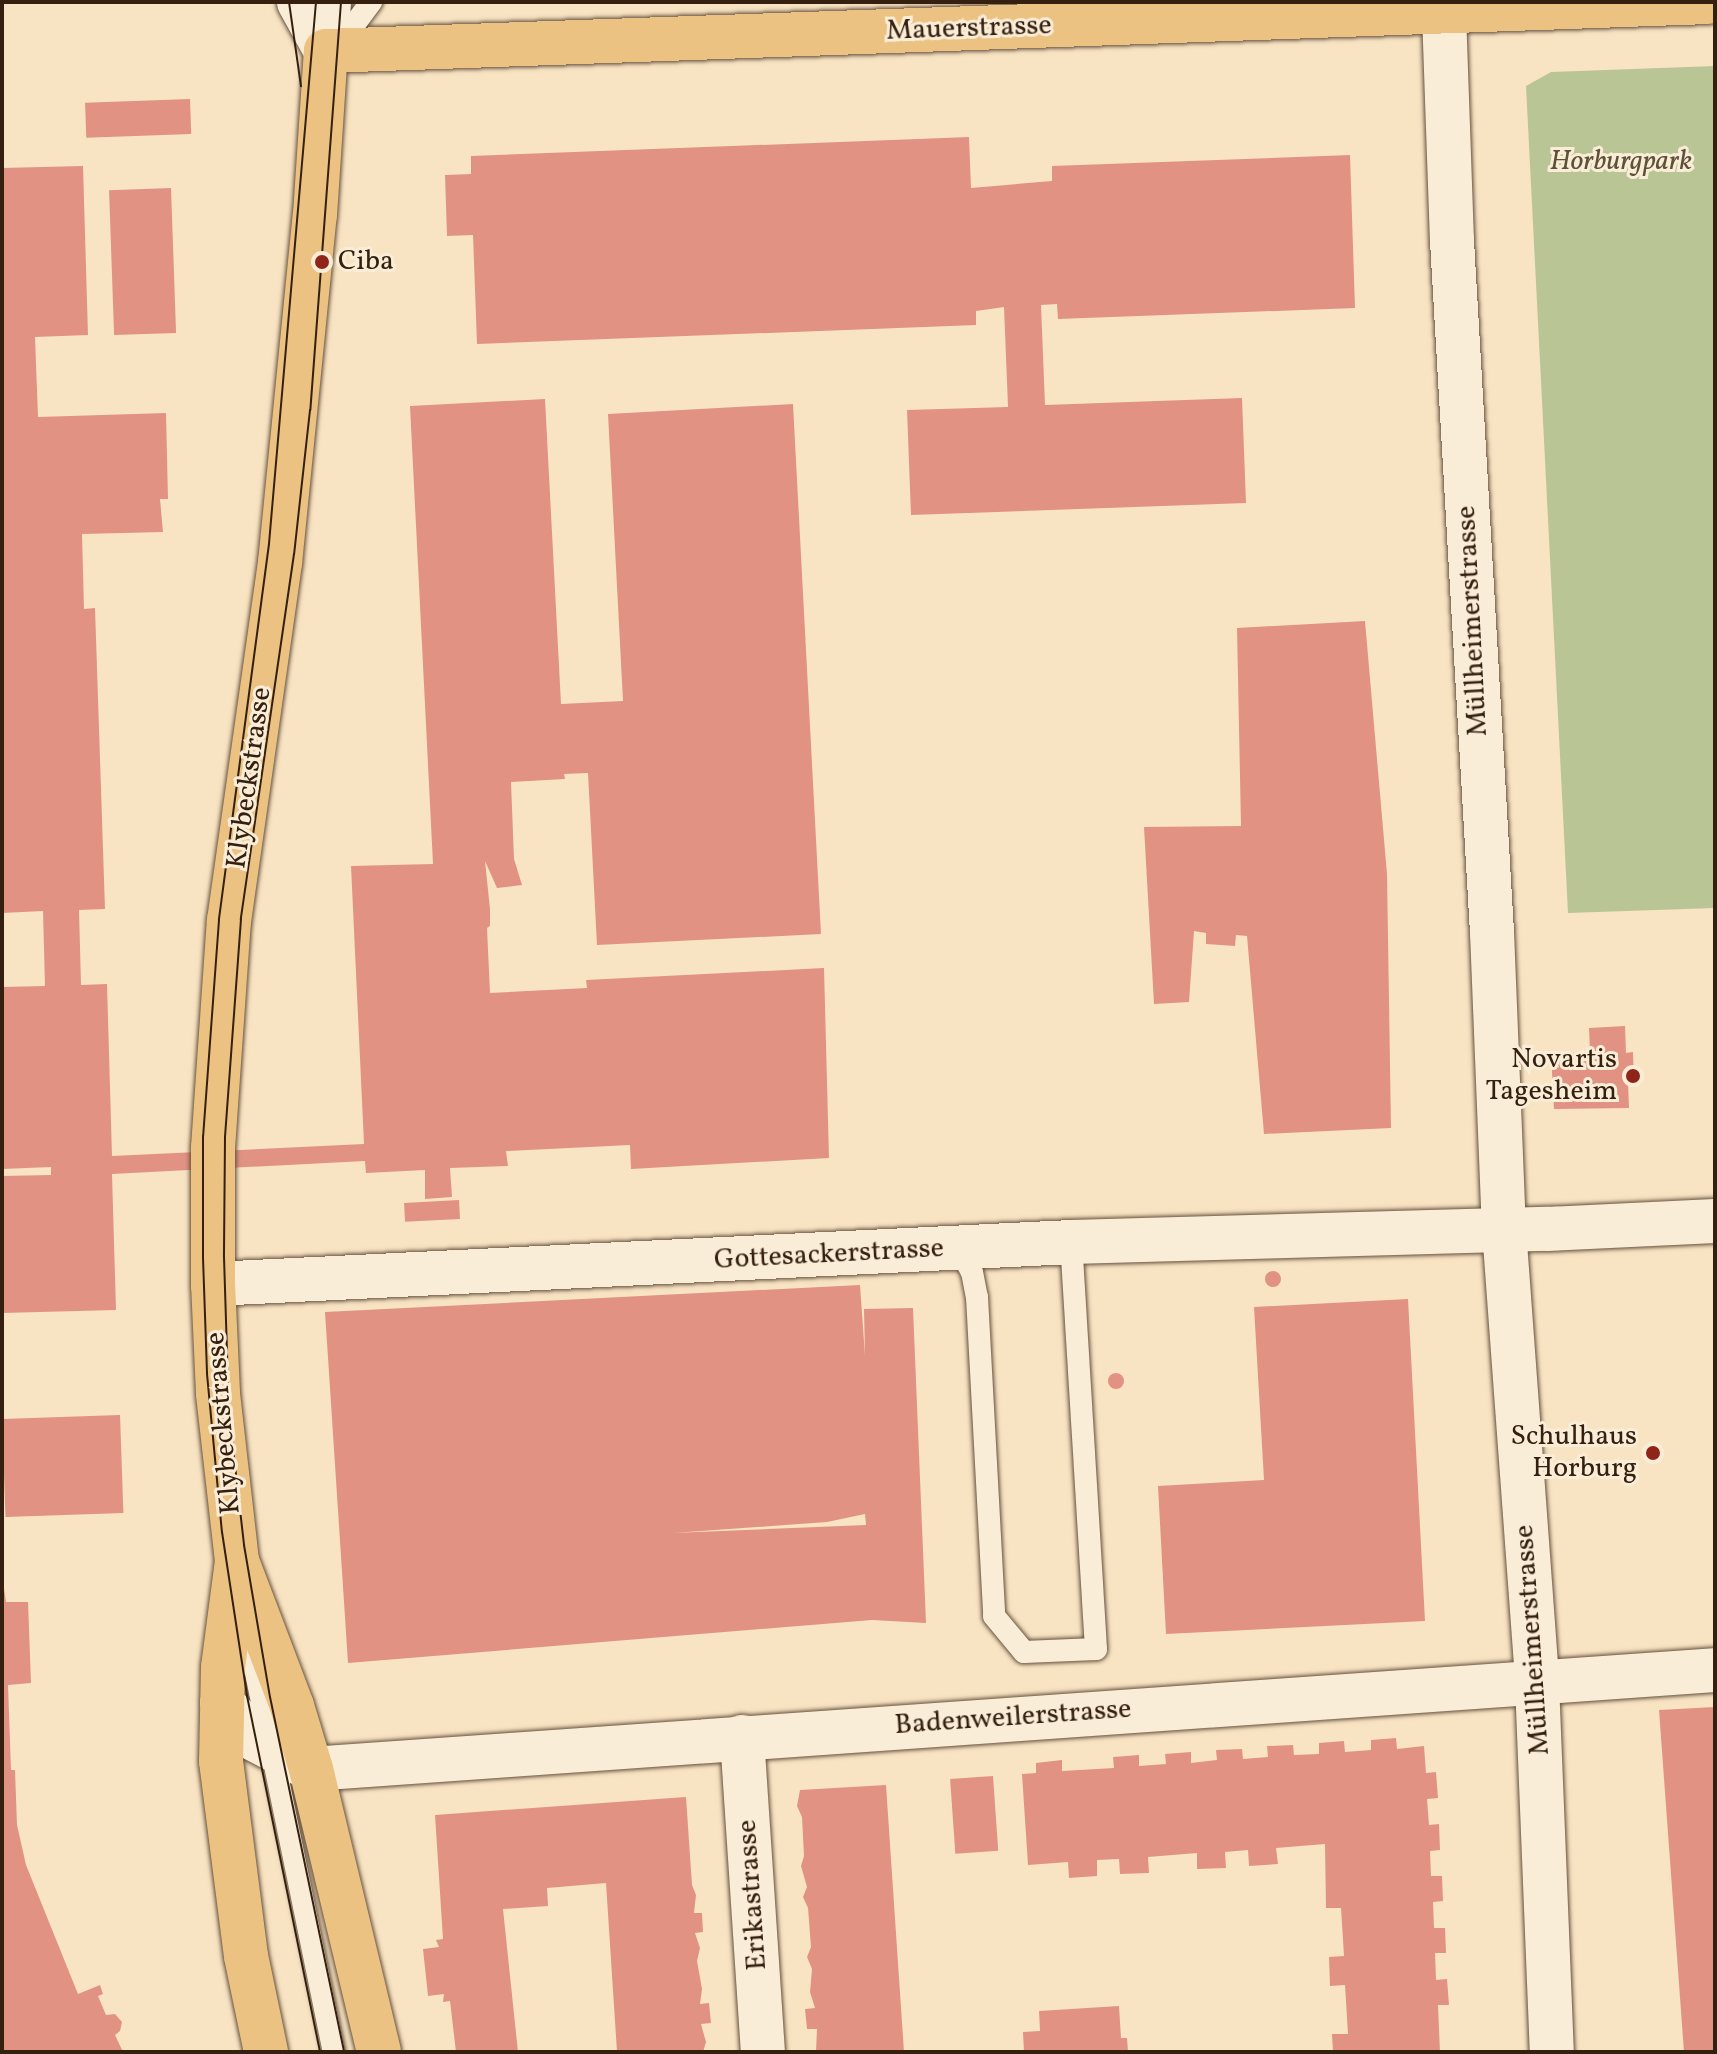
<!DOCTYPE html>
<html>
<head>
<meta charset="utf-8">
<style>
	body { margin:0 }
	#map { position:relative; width:1717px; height:2054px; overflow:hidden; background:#f8e4c3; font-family:Vollkorn,serif }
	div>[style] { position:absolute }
	.green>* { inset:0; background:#bac596 }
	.building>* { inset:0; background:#e19283; transform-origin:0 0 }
	.round { border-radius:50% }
	.roads { filter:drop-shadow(0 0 2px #66513d) drop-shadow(0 0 2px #66513d) }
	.lane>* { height:22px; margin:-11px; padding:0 11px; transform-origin:11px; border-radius:11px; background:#faedd8 }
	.street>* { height:44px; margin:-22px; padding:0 22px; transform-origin:22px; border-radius:22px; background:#faedd8 }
	.secondary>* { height:44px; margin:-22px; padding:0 22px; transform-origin:22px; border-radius:22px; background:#faedd8 }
	.primary>* { height:44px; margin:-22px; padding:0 22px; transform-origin:22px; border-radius:22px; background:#ecc282 }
	.tram>* { height:2px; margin:-1px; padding:0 1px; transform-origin:1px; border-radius:1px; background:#352010 }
	.dots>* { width:22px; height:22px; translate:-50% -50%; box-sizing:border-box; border:4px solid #faedd8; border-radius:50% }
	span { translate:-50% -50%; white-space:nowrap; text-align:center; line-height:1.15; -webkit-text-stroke:6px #faedd8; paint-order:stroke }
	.street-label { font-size:28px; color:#352010 }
	.park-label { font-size:28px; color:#5d5238; font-style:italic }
	.poi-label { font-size:28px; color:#352010 }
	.left { translate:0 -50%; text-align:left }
	.right { translate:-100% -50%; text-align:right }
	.frame { position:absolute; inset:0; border:4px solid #352010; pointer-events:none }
</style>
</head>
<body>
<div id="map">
	<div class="green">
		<i style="clip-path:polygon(1715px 66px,1715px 908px,1568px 913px,1526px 86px,1551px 72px)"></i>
	</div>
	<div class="building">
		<i style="left:190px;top:99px;width:35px;height:105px;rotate:88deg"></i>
		<i style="clip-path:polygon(969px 137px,971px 188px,1052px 181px,1052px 166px,1350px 155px,1355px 308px,1058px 319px,1057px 304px,1041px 305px,1045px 405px,1242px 398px,1246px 503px,911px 515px,907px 410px,1008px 407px,1004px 307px,976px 311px,976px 325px,477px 344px,473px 235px,447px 236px,445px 175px,471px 174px,471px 156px)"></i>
		<i style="clip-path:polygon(83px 166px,88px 335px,35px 337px,38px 417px,166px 413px,168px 499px,160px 499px,163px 532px,82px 534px,84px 609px,95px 608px,105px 909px,79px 910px,81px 985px,107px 984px,112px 1156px,364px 1144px,351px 866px,433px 864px,410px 406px,545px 399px,561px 704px,623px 701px,608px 414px,793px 404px,821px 934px,597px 945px,588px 773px,564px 774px,565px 779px,511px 782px,514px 859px,522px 885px,497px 888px,485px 861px,490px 909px,490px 926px,487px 928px,490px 993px,587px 988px,586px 980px,824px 968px,829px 1158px,631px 1169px,630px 1145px,506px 1151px,508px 1166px,450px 1168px,452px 1197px,425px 1199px,425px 1170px,366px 1173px,365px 1161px,112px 1174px,116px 1310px,2px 1313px,2px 1176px,51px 1175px,51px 1167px,2px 1169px,2px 987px,45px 986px,43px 911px,2px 913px,2px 168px)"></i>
		<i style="left:171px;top:188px;width:145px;height:62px;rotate:88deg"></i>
		<i style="clip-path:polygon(1365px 621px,1387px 874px,1391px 1128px,1264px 1134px,1247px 936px,1236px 935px,1235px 946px,1206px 944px,1206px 933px,1194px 931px,1189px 1002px,1154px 1004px,1144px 827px,1241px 826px,1237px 628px)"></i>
		<i style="clip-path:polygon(1625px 1026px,1626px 1053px,1633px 1052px,1634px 1082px,1628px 1082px,1629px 1108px,1554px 1109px,1551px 1054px,1590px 1052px,1589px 1028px)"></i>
		<i style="left:459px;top:1200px;width:19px;height:55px;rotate:87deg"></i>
		<i class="round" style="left:1265px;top:1271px;width:16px;height:16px"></i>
		<i style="clip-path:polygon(evenodd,860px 1285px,865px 1356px,864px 1309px,913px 1308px,926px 1623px,872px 1620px,348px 1663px,325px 1312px,860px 1285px,865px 1514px,866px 1525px,673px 1533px,827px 1522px,865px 1514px)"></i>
		<i style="clip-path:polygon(1408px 1299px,1425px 1621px,1166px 1634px,1158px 1486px,1264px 1480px,1254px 1307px)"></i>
		<i class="round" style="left:1108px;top:1373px;width:16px;height:16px"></i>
		<i style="left:120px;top:1415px;width:98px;height:118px;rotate:88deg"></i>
		<i style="clip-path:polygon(2px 1575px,6px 1602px,28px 1602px,31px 1683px,8px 1685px,11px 1770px,15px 1770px,17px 1825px,26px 1865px,78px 1994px,100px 1985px,103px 1994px,98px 1996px,106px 2015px,115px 2014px,122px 2022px,120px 2031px,115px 2035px,123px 2052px,2px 2052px)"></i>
		<i style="clip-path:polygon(1715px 1707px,1715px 2052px,1684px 2052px,1659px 1710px)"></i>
		<i style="clip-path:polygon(1396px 1738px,1397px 1749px,1424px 1746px,1426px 1773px,1436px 1772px,1438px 1798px,1427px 1799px,1429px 1825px,1439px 1824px,1440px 1850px,1430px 1851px,1431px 1876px,1442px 1876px,1443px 1901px,1433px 1902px,1434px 1928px,1445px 1928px,1446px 1953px,1435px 1953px,1436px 1980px,1447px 1979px,1449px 2005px,1438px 2005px,1440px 2052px,1333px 2052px,1332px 2034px,1348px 2034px,1345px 1985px,1330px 1986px,1329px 1957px,1344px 1956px,1341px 1908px,1326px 1908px,1325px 1844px,1276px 1848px,1278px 1864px,1249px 1866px,1248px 1850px,1225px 1852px,1226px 1868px,1197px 1869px,1197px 1853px,1148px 1857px,1149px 1873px,1120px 1874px,1119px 1859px,1097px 1860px,1097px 1876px,1069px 1878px,1068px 1862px,1028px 1865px,1022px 1774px,1036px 1773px,1036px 1763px,1062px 1760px,1062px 1771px,1114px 1768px,1113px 1757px,1139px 1755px,1139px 1766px,1166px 1764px,1165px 1754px,1191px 1752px,1191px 1763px,1217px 1760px,1216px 1750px,1242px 1749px,1243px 1759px,1268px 1757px,1267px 1746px,1293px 1745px,1294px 1755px,1319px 1754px,1319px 1743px,1344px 1741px,1345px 1752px,1371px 1750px,1371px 1740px)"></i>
		<i style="left:993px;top:1776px;width:75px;height:43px;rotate:86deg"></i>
		<i style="clip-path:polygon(886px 1785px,904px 2052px,816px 2052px,817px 2029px,807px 2029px,805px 2009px,815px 2008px,810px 1992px,812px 1969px,807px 1957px,811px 1947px,808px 1908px,803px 1897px,807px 1887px,801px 1866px,804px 1856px,802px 1817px,797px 1806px,800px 1790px)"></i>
		<i style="clip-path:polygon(686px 1797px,692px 1885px,696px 1895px,694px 1913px,702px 1913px,703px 1932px,695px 1933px,700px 1948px,697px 1961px,702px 1989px,700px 2004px,709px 2003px,711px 2023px,701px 2024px,706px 2042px,703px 2052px,617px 2052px,606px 1883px,547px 1888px,548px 1906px,503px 1909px,518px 2052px,456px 2052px,450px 2001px,443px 2002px,444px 1994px,428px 1996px,423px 1949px,439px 1947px,436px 1940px,443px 1939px,435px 1815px)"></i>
		<i style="clip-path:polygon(1119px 2006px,1121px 2038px,1127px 2038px,1128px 2052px,1024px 2052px,1023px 2032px,1040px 2031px,1039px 2011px)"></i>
	</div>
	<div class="roads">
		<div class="lane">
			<i style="left:330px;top:49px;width:10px;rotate:-24deg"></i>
			<i style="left:339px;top:45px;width:54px;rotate:-53.3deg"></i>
			<i style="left:959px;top:1248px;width:27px;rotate:62deg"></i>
			<i style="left:972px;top:1272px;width:25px;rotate:79deg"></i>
			<i style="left:977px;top:1297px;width:319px;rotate:86.9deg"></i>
			<i style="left:994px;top:1616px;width:47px;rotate:50.2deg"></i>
			<i style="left:1024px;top:1652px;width:72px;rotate:-2.4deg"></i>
			<i style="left:1096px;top:1649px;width:408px;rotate:-93.5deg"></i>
			<i style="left:248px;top:1634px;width:427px;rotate:78.4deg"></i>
		</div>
		<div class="street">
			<i style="left:299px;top:2px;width:56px;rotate:61.1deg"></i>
			<i style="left:1444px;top:13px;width:228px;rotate:88deg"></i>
			<i style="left:1452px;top:241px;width:692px;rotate:86.69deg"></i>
			<i style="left:1492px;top:932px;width:297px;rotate:87.7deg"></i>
			<i style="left:1504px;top:1229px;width:455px;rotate:85.8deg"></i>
			<i style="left:1537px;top:1683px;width:369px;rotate:87.7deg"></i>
			<i style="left:213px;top:1284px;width:859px;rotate:-2.8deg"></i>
			<i style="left:1071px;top:1242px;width:476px;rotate:-1.6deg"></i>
			<i style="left:1547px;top:1229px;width:168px;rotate:-2.7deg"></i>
			<i style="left:222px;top:1703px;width:50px;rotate:47.4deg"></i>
			<i style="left:256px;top:1740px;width:62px;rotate:27.8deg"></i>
			<i style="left:311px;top:1769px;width:1407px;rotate:-4.03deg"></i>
			<i style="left:742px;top:1737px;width:316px;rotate:86.2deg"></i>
		</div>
		<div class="secondary">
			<i style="left:326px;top:51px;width:49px;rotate:-86.5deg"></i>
		</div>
		<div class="primary">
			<i style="left:237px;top:1561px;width:107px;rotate:97.5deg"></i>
			<i style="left:223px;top:1667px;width:94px;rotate:91.2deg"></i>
			<i style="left:221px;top:1761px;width:197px;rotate:82.7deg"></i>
			<i style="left:246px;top:1956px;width:98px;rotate:78.2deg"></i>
			<i style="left:379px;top:2052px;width:291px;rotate:-103.5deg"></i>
			<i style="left:311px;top:1769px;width:66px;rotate:-106.8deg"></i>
			<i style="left:292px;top:1706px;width:155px;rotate:-110.8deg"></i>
			<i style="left:237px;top:1561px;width:169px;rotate:-96.5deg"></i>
			<i style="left:218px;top:1393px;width:109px;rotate:-92.6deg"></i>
			<i style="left:213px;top:1284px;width:136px;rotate:-90deg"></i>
			<i style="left:213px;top:1148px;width:228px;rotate:-86deg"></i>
			<i style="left:229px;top:921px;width:362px;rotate:-81.9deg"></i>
			<i style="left:280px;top:563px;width:350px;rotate:-84.3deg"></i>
			<i style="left:315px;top:215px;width:164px;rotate:-86.2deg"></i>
			<i style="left:326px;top:51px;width:1382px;rotate:-2.03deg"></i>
		</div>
	</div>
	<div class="tram">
		<i style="left:289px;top:2px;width:85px;rotate:81.9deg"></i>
		<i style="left:316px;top:2px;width:544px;rotate:94.96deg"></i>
		<i style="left:269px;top:544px;width:379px;rotate:97.6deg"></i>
		<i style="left:219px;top:920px;width:217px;rotate:94.2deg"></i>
		<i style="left:203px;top:1136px;width:122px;rotate:90deg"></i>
		<i style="left:203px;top:1258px;width:116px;rotate:88deg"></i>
		<i style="left:207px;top:1374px;width:159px;rotate:84.6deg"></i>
		<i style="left:222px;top:1532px;width:166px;rotate:81.3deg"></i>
		<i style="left:247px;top:1696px;width:363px;rotate:78.4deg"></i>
		<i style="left:341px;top:2px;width:409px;rotate:94.3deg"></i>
		<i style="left:310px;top:410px;width:145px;rotate:96.3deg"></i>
		<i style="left:294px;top:554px;width:369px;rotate:98.3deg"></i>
		<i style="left:241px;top:919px;width:219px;rotate:94.2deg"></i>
		<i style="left:225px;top:1137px;width:120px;rotate:90.5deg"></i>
		<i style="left:224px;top:1257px;width:156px;rotate:88.2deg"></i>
		<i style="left:229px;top:1413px;width:133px;rotate:83.5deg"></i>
		<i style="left:244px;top:1545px;width:154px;rotate:80.3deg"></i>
		<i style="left:270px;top:1697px;width:363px;rotate:78.2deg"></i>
	</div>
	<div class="dots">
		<i style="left:322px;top:262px;background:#8f2418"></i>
		<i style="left:1633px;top:1076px;background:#8f2418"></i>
		<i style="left:1653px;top:1453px;background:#8f2418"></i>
	</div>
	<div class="street-label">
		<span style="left:969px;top:29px;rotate:-2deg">Mauerstrasse</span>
		<span style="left:1473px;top:621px;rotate:-93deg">Müllheimerstrasse</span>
		<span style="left:250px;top:778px;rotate:-82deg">Klybeckstrasse</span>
		<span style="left:829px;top:1255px;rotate:-3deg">Gottesackerstrasse</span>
		<span style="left:224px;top:1423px;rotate:-95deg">Klybeckstrasse</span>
		<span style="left:1533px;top:1640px;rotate:-94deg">Müllheimerstrasse</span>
		<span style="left:1013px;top:1718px;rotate:-4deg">Badenweilerstrasse</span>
		<span style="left:753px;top:1895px;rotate:-94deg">Erikastrasse</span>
	</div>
	<div class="park-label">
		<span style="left:1621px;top:162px">Horburgpark</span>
	</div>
	<div class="poi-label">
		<span class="left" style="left:338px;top:262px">Ciba</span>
		<span class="right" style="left:1617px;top:1076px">Novartis<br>Tagesheim</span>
		<span class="right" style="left:1637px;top:1453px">Schulhaus<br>Horburg</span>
	</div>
	<div class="frame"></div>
</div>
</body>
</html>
